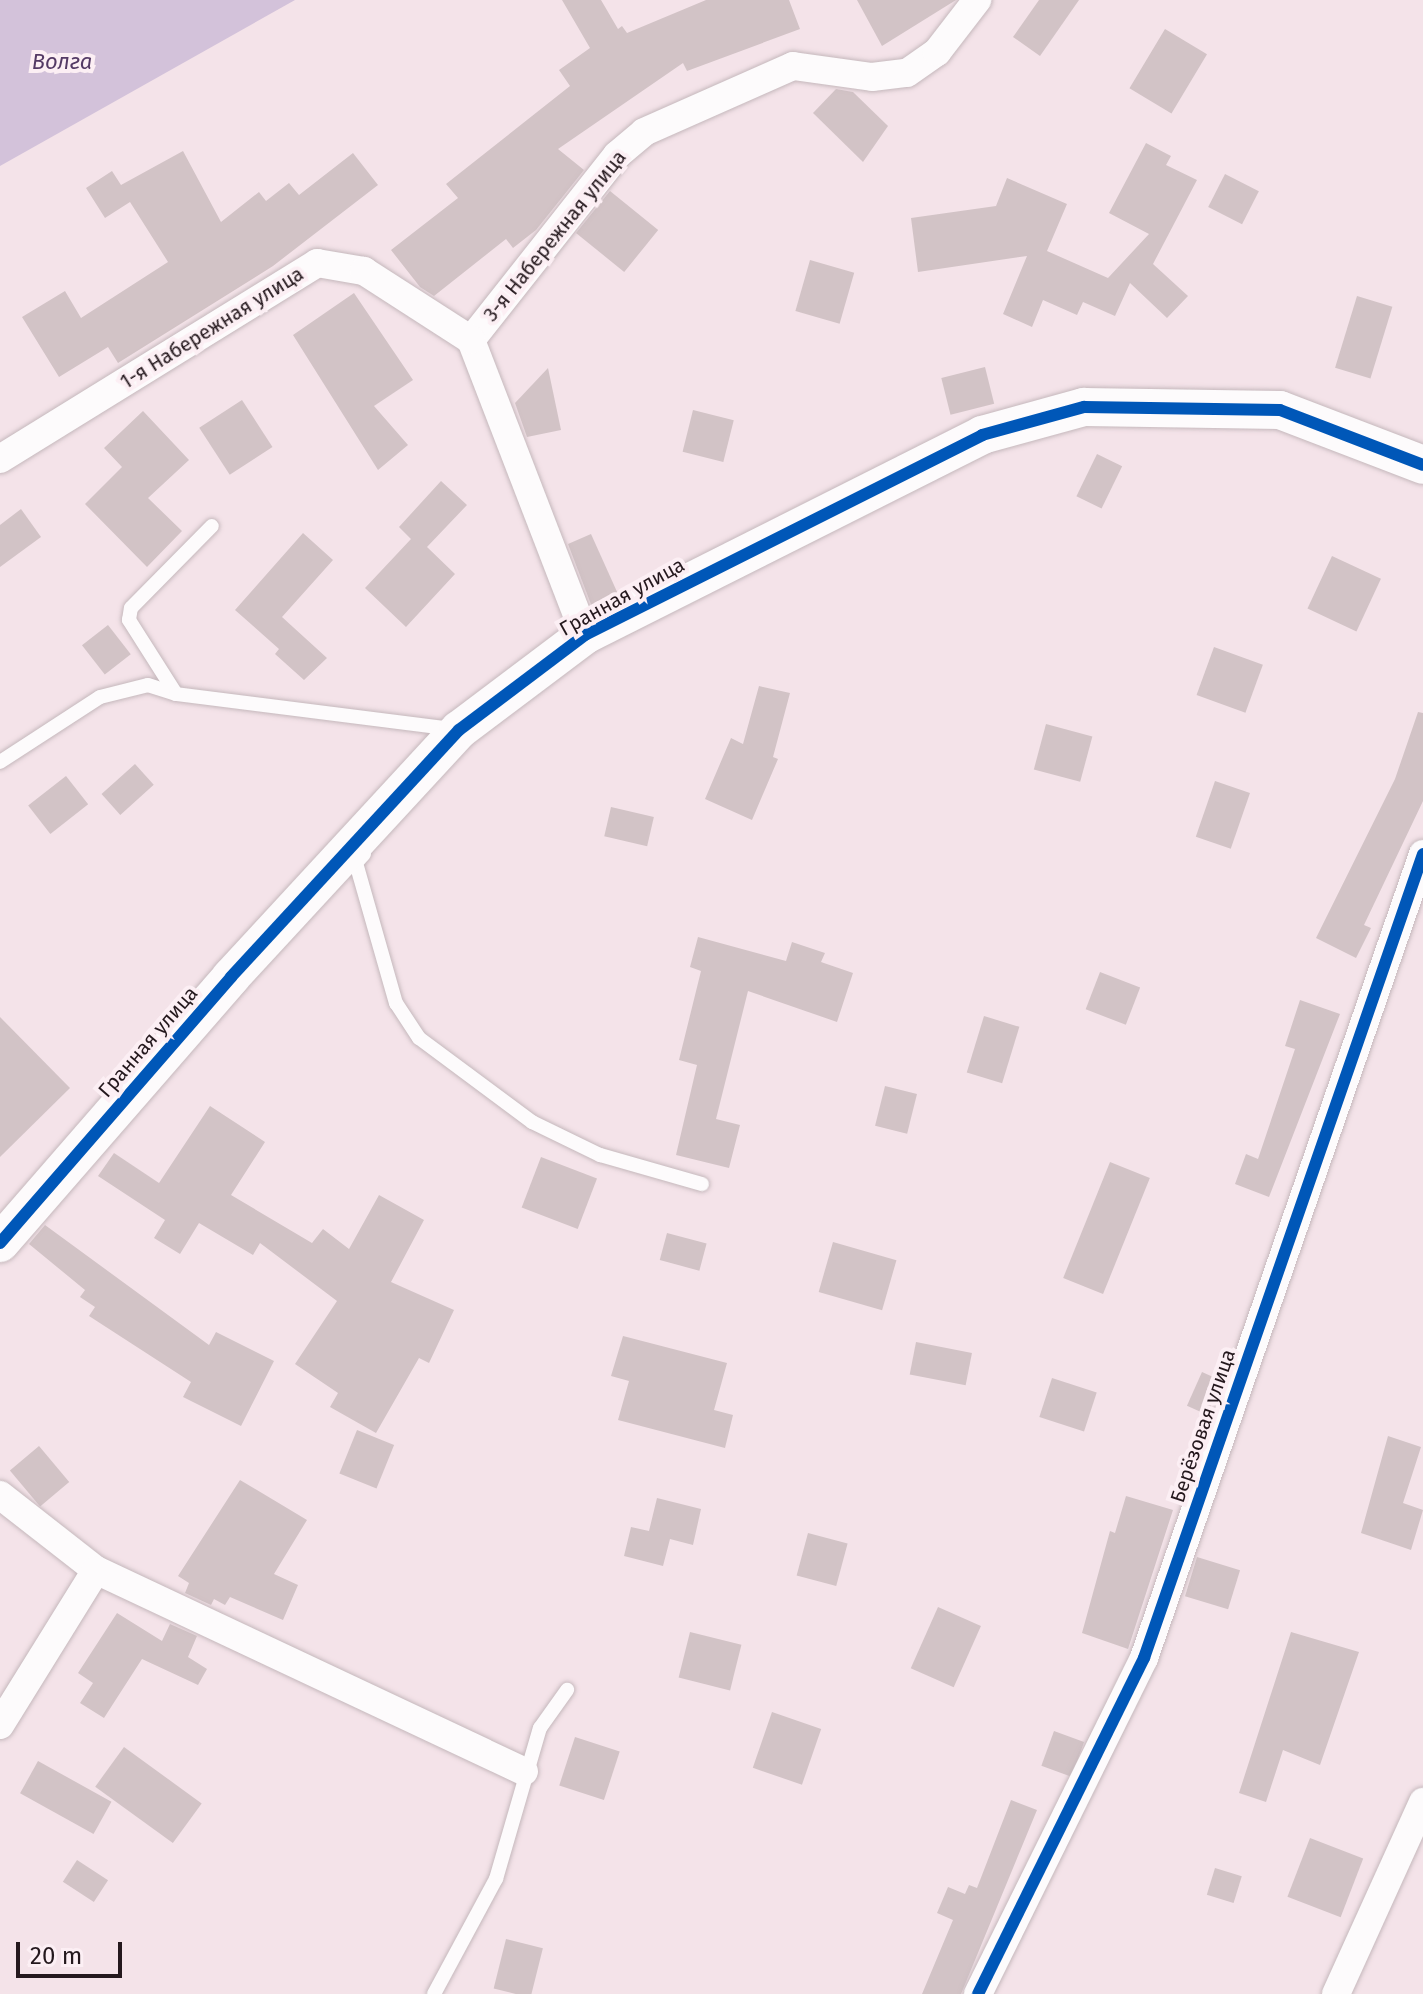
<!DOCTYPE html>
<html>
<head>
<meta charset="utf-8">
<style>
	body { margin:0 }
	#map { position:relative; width:1423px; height:1994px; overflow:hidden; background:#f4e3e9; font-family:"Fira Sans",sans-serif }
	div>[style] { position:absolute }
	.water>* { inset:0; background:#d3c2da }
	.building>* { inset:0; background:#d2c3c6; transform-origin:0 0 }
	.roads { filter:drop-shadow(0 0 2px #c5b8bc) drop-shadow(0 0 2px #c5b8bc) }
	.lane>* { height:14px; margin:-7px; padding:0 7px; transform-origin:7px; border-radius:7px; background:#fdfbfc }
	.street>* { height:28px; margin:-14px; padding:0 14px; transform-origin:14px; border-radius:14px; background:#fdfbfc }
	.secondary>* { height:38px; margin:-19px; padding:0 19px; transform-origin:19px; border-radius:19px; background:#fdfbfc }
	.cycleway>* { height:12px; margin:-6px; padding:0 6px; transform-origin:6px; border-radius:6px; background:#0057b8 }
	span { translate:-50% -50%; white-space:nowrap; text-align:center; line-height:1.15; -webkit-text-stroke:8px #fceff4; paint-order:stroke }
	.street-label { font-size:20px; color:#24181d }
	.water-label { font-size:22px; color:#543a65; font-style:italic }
	.scale { position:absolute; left:16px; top:1942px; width:106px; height:36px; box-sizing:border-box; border:4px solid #24181d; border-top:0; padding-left:10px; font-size:24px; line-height:28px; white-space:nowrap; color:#24181d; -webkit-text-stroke:6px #fceff4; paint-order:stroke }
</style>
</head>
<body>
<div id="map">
	<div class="water">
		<i style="clip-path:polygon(0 0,295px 0,0 166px)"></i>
	</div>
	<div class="building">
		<i style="clip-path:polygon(562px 0,601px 0,618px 29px,622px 26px,627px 33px,706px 0,789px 0,800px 29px,687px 71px,683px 63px,558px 149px,584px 170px,536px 230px,513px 248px,506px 239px,434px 296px,420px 287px,391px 250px,458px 198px,446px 184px,570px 86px,559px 70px,590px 48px)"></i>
		<i style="clip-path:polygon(857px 0,956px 0,882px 46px)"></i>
		<i style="clip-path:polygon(1039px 0,1079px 0,1040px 56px,1013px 37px)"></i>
		<i style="left:1165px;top:29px;width:49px;height:69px;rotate:31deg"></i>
		<i style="clip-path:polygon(836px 89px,853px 92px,888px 126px,863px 162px,813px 113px)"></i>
		<i style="clip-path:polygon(1146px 143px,1171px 156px,1166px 165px,1197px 180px,1153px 264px,1188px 296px,1167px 318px,1130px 283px,1115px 316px,1083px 302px,1077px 315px,1043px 300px,1032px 327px,1003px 314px,1027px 256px,918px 272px,911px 218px,996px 206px,1007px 178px,1067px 204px,1047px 251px,1108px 278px,1149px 234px,1109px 213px)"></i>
		<i style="clip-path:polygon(183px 151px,221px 222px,259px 192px,266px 201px,289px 183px,299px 195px,353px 153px,378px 185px,273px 266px,118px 363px,108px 347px,59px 377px,22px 317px,65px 291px,81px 318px,168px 262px,130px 202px,105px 218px,86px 188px,112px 171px,121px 185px)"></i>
		<i style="left:1225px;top:174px;width:38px;height:37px;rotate:27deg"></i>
		<i style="left:610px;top:191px;width:62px;height:54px;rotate:39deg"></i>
		<i style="left:810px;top:260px;width:46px;height:53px;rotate:16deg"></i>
		<i style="clip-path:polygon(354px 293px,413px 380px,374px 406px,408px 445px,378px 470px,293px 335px)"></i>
		<i style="left:1357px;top:296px;width:37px;height:75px;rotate:17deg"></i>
		<i style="left:985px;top:367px;width:38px;height:45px;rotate:76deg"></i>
		<i style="clip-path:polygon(548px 368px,561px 430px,527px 437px,515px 403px)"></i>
		<i style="left:242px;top:400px;width:56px;height:51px;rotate:57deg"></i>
		<i style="left:693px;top:410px;width:42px;height:43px;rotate:14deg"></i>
		<i style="clip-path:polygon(143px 411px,189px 460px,148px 498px,182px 531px,147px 567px,85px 504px,122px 467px,104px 448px)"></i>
		<i style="left:1097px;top:454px;width:28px;height:47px;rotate:26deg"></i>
		<i style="clip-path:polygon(441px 481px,467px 505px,427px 547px,455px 574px,406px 627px,365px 588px,411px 539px,399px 527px)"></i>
		<i style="clip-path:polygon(21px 509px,41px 537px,0 567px,0 525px)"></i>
		<i style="clip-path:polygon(303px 533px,333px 560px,282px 617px,327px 658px,304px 680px,275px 654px,279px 649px,235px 610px)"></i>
		<i style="clip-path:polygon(591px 534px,618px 594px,592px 607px,568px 544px)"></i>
		<i style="left:1332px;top:556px;width:54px;height:58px;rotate:25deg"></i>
		<i style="left:108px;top:625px;width:37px;height:33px;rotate:52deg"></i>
		<i style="left:1214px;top:647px;width:52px;height:51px;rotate:20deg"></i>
		<i style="clip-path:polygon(759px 686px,790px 693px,773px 757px,778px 759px,752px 820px,705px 799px,731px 738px,743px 744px)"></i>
		<i style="clip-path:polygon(1418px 712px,1423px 713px,1423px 801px,1364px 925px,1371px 928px,1356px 958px,1316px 938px,1395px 779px)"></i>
		<i style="left:1046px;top:724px;width:48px;height:47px;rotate:15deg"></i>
		<i style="left:135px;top:764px;width:28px;height:45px;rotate:48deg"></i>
		<i style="left:66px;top:776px;width:36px;height:48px;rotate:52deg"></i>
		<i style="left:1215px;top:781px;width:37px;height:59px;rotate:19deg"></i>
		<i style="left:611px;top:807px;width:44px;height:30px;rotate:13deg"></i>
		<i style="clip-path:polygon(698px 937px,786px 961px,792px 942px,825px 953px,821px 962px,853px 973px,837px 1022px,748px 991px,716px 1119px,740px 1125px,729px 1168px,676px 1155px,697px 1065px,679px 1060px,701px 971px,690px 967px)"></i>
		<i style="left:1100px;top:972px;width:43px;height:40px;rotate:21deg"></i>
		<i style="clip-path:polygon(1300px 1000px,1340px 1014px,1269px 1197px,1235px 1184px,1246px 1154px,1258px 1159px,1295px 1049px,1285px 1046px)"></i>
		<i style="left:984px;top:1016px;width:37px;height:59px;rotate:17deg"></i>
		<i style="clip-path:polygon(0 1017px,70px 1088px,0 1157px)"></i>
		<i style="left:885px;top:1086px;width:33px;height:41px;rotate:14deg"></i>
		<i style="clip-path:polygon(210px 1106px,265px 1142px,231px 1195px,312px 1243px,323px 1229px,349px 1249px,379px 1195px,424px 1220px,391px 1282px,454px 1310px,429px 1363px,419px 1358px,376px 1433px,330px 1407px,338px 1393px,295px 1364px,337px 1301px,260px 1243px,253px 1255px,199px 1223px,180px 1254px,154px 1238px,165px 1220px,98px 1176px,114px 1153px,159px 1183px)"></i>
		<i style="left:541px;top:1157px;width:60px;height:54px;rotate:21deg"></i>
		<i style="left:1110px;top:1162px;width:43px;height:125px;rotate:22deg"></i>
		<i style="clip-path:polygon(45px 1225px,209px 1345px,216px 1332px,274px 1361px,241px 1426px,183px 1397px,191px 1382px,89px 1316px,95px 1307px,80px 1297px,85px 1290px,29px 1244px)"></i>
		<i style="left:667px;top:1233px;width:41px;height:28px;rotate:15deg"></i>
		<i style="left:833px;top:1242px;width:66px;height:52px;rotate:16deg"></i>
		<i style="clip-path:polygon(623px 1336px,727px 1363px,714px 1410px,733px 1415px,725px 1448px,618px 1420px,629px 1381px,611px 1376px)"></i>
		<i style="left:916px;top:1342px;width:57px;height:33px;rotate:11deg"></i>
		<i style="left:1202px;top:1372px;width:22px;height:37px;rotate:24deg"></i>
		<i style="left:1052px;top:1378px;width:47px;height:41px;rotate:18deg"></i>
		<i style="left:357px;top:1430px;width:40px;height:47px;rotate:22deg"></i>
		<i style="clip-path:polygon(1388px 1436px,1421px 1447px,1403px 1503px,1423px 1510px,1411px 1550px,1361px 1533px)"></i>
		<i style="left:39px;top:1446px;width:47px;height:38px;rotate:50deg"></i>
		<i style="clip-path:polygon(240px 1480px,307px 1520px,274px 1574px,298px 1585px,283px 1620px,230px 1597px,225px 1605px,214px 1599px,211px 1605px,185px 1593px,189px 1583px,178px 1576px)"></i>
		<i style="clip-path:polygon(1126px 1496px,1173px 1510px,1128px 1649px,1082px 1633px,1110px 1531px,1115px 1533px)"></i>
		<i style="clip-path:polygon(657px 1498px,701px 1509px,693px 1545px,670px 1539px,663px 1566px,624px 1556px,631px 1527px,649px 1531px)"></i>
		<i style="left:808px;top:1533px;width:41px;height:44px;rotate:15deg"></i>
		<i style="left:1197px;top:1557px;width:45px;height:41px;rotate:17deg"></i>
		<i style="left:938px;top:1607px;width:47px;height:67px;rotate:24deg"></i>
		<i style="clip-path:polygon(117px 1613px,162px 1641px,170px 1624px,197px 1636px,188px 1657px,207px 1669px,198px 1685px,142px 1659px,104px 1718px,80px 1703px,93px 1683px,78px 1673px)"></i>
		<i style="left:690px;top:1632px;width:53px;height:47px;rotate:14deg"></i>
		<i style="clip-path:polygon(1291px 1632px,1359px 1652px,1320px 1765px,1283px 1750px,1266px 1802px,1239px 1793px)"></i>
		<i style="left:772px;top:1712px;width:52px;height:59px;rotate:19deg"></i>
		<i style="left:1054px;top:1731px;width:32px;height:37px;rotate:20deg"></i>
		<i style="left:575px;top:1737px;width:47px;height:51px;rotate:18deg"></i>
		<i style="left:124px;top:1747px;width:96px;height:49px;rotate:36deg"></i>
		<i style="left:38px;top:1761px;width:84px;height:37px;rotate:29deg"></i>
		<i style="clip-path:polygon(1011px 1800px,1037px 1810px,961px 1994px,922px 1994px,953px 1920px,937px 1913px,948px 1887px,965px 1894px,969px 1885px,977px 1888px)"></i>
		<i style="left:1310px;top:1838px;width:57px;height:63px;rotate:21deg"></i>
		<i style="left:77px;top:1860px;width:37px;height:26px;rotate:33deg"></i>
		<i style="left:1215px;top:1868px;width:28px;height:28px;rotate:17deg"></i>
		<i style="left:506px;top:1939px;width:38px;height:51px;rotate:14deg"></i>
	</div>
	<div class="roads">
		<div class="lane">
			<i style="left:176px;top:694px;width:88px;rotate:-122.4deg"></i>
			<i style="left:129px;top:620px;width:12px;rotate:-81deg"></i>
			<i style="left:131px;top:608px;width:115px;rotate:-45.4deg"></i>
			<i style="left:0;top:762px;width:119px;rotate:-33deg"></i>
			<i style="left:100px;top:697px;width:49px;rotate:-14deg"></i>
			<i style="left:148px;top:685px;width:29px;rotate:18deg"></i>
			<i style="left:176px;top:694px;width:281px;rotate:7.2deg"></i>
			<i style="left:364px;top:854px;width:12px;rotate:132deg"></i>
			<i style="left:356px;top:863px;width:146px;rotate:74.1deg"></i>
			<i style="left:396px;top:1003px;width:42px;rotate:56.7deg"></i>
			<i style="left:419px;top:1038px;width:141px;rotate:36.6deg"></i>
			<i style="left:532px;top:1122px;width:76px;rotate:25.9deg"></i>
			<i style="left:600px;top:1155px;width:106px;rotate:15.9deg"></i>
			<i style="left:434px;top:1994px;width:131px;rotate:-61.7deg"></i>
			<i style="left:496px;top:1879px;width:157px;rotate:-73.8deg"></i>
			<i style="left:540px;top:1728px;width:47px;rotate:-54.6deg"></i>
		</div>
		<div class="street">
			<i style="left:471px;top:340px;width:236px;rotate:-51.7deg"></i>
			<i style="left:617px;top:155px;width:35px;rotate:-40deg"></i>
			<i style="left:644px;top:132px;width:163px;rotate:-23.9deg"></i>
			<i style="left:793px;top:66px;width:80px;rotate:7.9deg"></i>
			<i style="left:872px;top:77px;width:35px;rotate:-7deg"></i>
			<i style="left:907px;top:73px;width:37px;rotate:-35deg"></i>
			<i style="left:937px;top:52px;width:66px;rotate:-52.4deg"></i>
			<i style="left:471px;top:340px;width:316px;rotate:68.9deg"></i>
			<i style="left:0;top:459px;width:373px;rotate:-31.7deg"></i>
			<i style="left:317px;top:263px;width:48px;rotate:9.7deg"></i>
			<i style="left:364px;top:271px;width:127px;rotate:32.8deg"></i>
			<i style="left:0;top:1495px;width:122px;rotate:38deg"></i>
			<i style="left:96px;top:1570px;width:473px;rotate:25.2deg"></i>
			<i style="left:0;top:1725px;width:182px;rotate:-58.2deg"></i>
			<i style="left:978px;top:1994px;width:375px;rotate:-63.7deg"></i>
			<i style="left:1144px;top:1658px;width:851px;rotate:-70.86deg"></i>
			<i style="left:1336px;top:1994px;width:211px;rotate:-65.6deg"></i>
		</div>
		<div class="secondary">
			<i style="left:0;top:1243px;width:352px;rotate:-49deg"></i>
			<i style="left:231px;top:977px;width:336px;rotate:-47.3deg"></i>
			<i style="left:459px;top:730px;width:158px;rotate:-37deg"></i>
			<i style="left:585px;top:635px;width:445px;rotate:-26.7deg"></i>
			<i style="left:982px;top:435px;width:106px;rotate:-15.4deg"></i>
			<i style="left:1084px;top:407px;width:196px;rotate:0.9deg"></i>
			<i style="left:1280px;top:410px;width:153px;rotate:21deg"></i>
		</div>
	</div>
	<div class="cycleway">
		<i style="left:0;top:1243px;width:352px;rotate:-49deg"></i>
		<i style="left:231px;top:977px;width:336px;rotate:-47.3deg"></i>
		<i style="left:459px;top:730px;width:158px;rotate:-37deg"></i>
		<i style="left:585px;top:635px;width:445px;rotate:-26.7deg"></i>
		<i style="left:982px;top:435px;width:106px;rotate:-15.4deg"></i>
		<i style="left:1084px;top:407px;width:196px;rotate:0.9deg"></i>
		<i style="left:1280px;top:410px;width:153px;rotate:21deg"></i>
		<i style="left:978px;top:1994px;width:375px;rotate:-63.7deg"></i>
		<i style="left:1144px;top:1658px;width:851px;rotate:-70.86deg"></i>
	</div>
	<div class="street-label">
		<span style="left:555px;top:236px;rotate:-51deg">3-я Набережная улица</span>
		<span style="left:212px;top:328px;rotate:-32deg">1-я Набережная улица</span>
		<span style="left:622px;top:597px;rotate:-29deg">Гранная улица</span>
		<span style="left:148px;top:1042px;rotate:-49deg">Гранная улица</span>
		<span style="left:1203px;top:1426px;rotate:-71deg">Берёзовая улица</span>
	</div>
	<div class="water-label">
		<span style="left:62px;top:62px">Волга</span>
	</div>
	<div class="scale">20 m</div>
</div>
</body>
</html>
